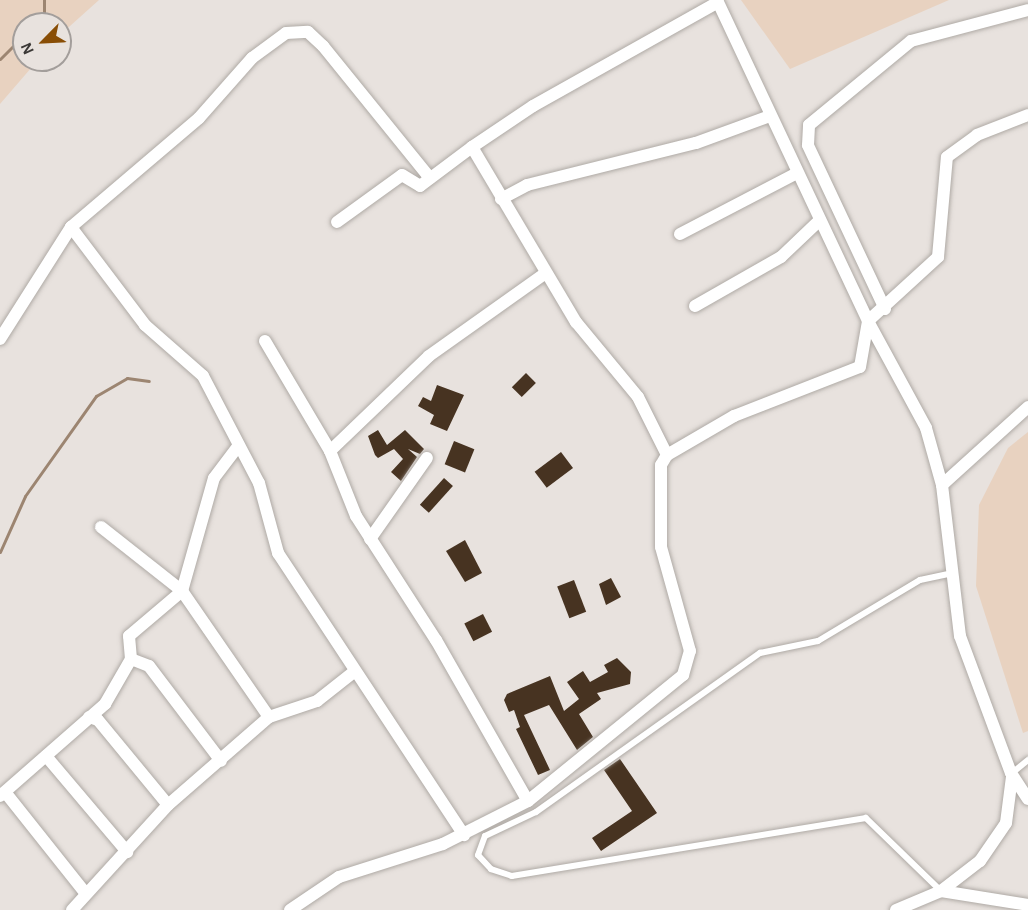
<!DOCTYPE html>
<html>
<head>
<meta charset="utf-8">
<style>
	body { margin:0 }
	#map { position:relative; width:1028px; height:910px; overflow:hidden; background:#e8e2de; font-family:"Alegreya Sans",sans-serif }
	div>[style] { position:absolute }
	.green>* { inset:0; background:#e8d2c0 }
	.stream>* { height:3px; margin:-1.5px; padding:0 1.5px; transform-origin:1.5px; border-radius:1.5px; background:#9c8571 }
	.building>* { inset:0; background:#473321; transform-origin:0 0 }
	.roads { filter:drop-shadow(0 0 2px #afaaa5) drop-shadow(0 0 2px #afaaa5) }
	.service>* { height:6px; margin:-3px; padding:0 3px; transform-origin:3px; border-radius:3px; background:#fff }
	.minor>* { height:12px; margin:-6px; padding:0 6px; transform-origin:6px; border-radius:6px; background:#fff }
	span { translate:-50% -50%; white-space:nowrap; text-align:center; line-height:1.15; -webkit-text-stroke:6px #e8e2de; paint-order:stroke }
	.north { position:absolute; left:12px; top:12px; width:60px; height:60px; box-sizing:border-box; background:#e8e2de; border:2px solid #a39e9b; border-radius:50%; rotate:246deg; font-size:16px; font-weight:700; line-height:24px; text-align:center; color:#3b3836 }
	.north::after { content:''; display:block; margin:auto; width:21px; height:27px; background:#894e06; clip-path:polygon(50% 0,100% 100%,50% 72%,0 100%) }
</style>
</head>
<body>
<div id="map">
	<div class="green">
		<i style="clip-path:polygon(0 0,99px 0,60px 35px,60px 24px,24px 24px,24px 60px,38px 60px,0 104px)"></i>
		<i style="clip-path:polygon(741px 0,949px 0,790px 69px)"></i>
		<i style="clip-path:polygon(1028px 432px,1028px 731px,1023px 733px,976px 586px,979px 505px,1008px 448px)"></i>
	</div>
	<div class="stream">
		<i style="left:34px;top:24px;width:14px;rotate:-45deg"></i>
		<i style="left:44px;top:14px;width:14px;rotate:-90deg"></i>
		<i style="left:0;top:59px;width:34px;rotate:-45deg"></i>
		<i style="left:0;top:552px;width:61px;rotate:-65.9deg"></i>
		<i style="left:25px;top:496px;width:123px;rotate:-54.6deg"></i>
		<i style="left:96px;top:396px;width:36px;rotate:-30deg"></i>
		<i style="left:127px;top:378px;width:22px;rotate:8deg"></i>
	</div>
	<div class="building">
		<i style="left:526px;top:373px;width:14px;height:20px;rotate:45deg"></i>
		<i style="clip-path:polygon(437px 385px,464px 395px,447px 431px,430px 424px,434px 415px,418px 406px,423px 397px,431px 401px)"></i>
		<i style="clip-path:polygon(378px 430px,387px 445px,405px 430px,424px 449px,420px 454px,408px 449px,417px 457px,401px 481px,391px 472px,403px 459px,394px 449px,378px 458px,375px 455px,368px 436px)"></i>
		<i style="left:454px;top:441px;width:22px;height:25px;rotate:22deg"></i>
		<i style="left:561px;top:452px;width:20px;height:33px;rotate:53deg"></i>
		<i style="left:444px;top:478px;width:12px;height:36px;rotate:42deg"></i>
		<i style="clip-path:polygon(465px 540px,482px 573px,465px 582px,446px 551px)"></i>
		<i style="clip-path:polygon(611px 578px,621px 597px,606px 605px,599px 584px)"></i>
		<i style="left:574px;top:580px;width:34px;height:18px;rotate:69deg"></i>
		<i style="left:483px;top:614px;width:20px;height:21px;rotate:63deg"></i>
		<i style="clip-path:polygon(617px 658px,631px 672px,630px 684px,597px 693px,601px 699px,579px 714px,593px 737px,577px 750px,549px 705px,524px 715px,550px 770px,538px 775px,516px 729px,520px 727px,514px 710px,509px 712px,504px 700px,507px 694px,550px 676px,564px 711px,579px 699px,567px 682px,583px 671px,590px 682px,608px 672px,604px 665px)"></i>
		<i style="clip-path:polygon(620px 759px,657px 813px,601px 851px,592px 838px,632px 811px,604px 770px)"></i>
	</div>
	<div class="roads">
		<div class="service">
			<i style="left:1012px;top:773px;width:21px;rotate:-39deg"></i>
			<i style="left:941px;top:891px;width:105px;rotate:-135.8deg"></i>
			<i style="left:866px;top:818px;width:359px;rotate:170.7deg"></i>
			<i style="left:512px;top:876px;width:22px;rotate:-162deg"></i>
			<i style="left:491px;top:869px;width:19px;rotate:-133deg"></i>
			<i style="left:478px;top:855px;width:20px;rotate:-70deg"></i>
			<i style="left:485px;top:836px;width:56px;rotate:-25.2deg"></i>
			<i style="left:536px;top:812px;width:275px;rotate:-35.4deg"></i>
			<i style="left:760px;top:653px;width:59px;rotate:-11.7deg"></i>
			<i style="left:818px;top:641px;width:119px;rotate:-30.9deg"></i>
			<i style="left:920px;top:580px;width:30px;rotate:-12deg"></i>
		</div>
		<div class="minor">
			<i style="left:717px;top:0;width:355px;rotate:64.8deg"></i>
			<i style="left:868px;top:321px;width:122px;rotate:61.5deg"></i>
			<i style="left:926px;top:428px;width:59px;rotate:74.3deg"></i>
			<i style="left:942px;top:485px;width:152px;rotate:83.2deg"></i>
			<i style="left:960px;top:636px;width:146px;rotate:69.6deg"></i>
			<i style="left:1011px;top:773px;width:31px;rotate:57deg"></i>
			<i style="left:472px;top:147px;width:73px;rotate:-33.9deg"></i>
			<i style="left:533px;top:106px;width:212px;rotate:-29.3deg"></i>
			<i style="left:501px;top:199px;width:30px;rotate:-28deg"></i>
			<i style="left:527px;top:185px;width:174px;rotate:-14deg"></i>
			<i style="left:696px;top:143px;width:79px;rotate:-20deg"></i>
			<i style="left:337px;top:222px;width:80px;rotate:-35.9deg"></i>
			<i style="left:402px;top:175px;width:21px;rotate:31deg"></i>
			<i style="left:420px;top:186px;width:65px;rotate:-36.9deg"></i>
			<i style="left:472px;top:147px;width:204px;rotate:59.3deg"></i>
			<i style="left:576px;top:322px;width:97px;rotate:50.4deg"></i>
			<i style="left:638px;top:397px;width:65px;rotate:63.4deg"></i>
			<i style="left:71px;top:227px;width:123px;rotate:52.9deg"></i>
			<i style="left:145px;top:325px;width:77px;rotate:41.3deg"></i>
			<i style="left:203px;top:376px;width:121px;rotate:62.4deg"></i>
			<i style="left:259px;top:483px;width:73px;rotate:74.8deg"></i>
			<i style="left:278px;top:553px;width:338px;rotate:56.6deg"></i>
			<i style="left:680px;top:234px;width:132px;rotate:-27.5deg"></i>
			<i style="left:695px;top:306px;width:99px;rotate:-29.7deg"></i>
			<i style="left:781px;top:257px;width:52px;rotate:-43.5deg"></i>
			<i style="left:885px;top:309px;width:181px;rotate:-115.2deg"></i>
			<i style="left:808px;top:145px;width:20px;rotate:-87deg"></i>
			<i style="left:809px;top:125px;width:132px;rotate:-39.5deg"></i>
			<i style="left:911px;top:41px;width:121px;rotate:-14.8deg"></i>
			<i style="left:0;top:339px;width:133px;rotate:-57.6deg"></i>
			<i style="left:71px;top:227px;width:168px;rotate:-40.4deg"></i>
			<i style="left:199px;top:118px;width:80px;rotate:-48.5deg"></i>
			<i style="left:252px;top:58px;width:42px;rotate:-36.3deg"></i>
			<i style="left:286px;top:33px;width:22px;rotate:-3deg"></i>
			<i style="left:308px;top:32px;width:21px;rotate:43deg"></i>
			<i style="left:323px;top:46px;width:170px;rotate:51deg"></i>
			<i style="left:265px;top:341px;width:128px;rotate:59.4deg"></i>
			<i style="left:330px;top:451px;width:70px;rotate:68.2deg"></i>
			<i style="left:356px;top:516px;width:148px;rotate:57.2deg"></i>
			<i style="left:436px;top:640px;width:185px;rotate:60.3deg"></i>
			<i style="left:330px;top:451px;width:137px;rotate:-43.8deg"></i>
			<i style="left:429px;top:356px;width:143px;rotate:-35.4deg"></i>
			<i style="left:942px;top:485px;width:116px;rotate:-42.2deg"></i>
			<i style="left:101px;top:527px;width:103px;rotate:38.3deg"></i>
			<i style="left:182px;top:591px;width:153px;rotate:55.4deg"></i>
			<i style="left:370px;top:539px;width:99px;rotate:-54.9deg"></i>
			<i style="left:131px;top:659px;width:23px;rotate:-95deg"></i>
			<i style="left:129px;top:636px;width:70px;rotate:-40.3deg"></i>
			<i style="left:182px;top:591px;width:117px;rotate:-74.2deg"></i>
			<i style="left:214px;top:478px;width:41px;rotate:-52.9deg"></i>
			<i style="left:131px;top:659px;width:19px;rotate:21deg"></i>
			<i style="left:149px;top:666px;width:119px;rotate:52.8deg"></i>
			<i style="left:89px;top:717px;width:9px;rotate:18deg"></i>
			<i style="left:98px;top:720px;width:110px;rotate:50.5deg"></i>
			<i style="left:46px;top:756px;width:126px;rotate:49.8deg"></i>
			<i style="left:5px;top:792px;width:130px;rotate:51.5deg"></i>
			<i style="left:0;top:796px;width:140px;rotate:-41.2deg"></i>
			<i style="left:105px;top:704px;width:52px;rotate:-60deg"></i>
			<i style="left:941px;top:891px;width:88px;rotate:9.1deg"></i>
			<i style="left:72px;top:910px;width:142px;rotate:-47.6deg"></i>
			<i style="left:168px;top:805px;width:134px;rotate:-41.1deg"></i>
			<i style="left:269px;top:717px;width:51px;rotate:-18.4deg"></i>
			<i style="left:317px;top:701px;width:48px;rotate:-38.3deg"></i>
			<i style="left:290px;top:910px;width:59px;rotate:-34deg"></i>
			<i style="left:339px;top:877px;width:109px;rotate:-17.6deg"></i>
			<i style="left:443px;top:844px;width:95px;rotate:-26.8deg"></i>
			<i style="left:528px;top:801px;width:200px;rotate:-39.1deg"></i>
			<i style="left:683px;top:675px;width:25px;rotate:-74deg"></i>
			<i style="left:690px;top:651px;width:108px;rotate:-105.6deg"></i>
			<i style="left:661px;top:547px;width:82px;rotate:-90deg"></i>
			<i style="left:661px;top:465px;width:12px;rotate:-59deg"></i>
			<i style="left:667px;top:455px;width:78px;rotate:-30.2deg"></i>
			<i style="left:734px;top:416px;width:135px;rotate:-21.3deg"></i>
			<i style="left:860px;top:367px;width:47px;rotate:-80.1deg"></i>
			<i style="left:868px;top:321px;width:95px;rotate:-42.4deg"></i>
			<i style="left:938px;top:257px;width:100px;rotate:-84.9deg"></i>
			<i style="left:947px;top:157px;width:37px;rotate:-36deg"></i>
			<i style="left:977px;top:135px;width:55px;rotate:-21.4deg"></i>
			<i style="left:896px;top:910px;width:49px;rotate:-22.9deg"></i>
			<i style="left:941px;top:891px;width:49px;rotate:-37.6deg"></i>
			<i style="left:980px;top:861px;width:46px;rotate:-55.6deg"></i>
			<i style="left:1006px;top:823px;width:46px;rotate:-82.6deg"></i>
		</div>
	</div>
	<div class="north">N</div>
</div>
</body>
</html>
